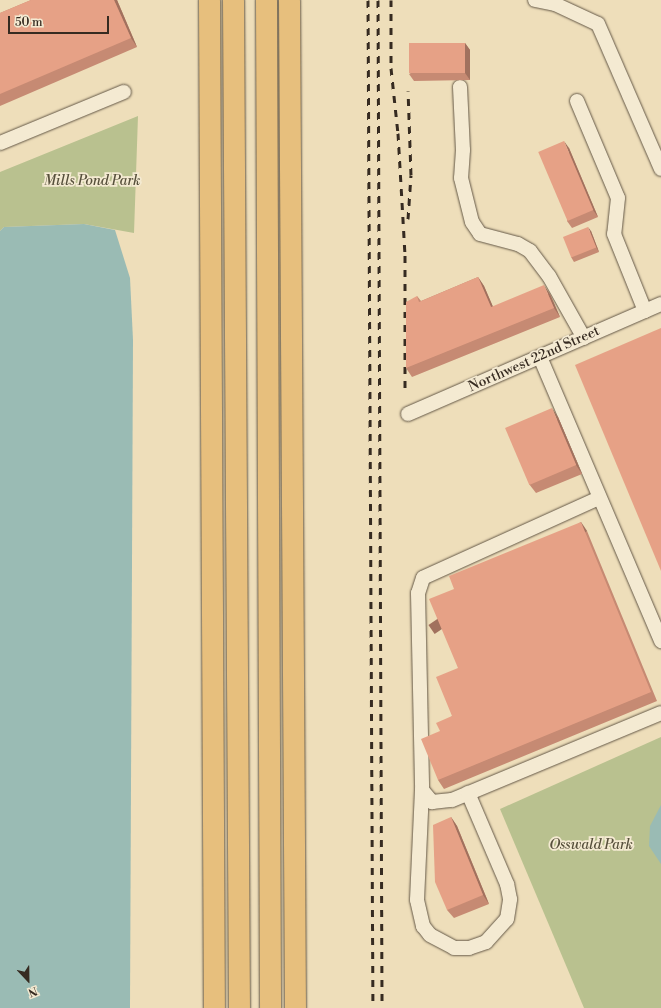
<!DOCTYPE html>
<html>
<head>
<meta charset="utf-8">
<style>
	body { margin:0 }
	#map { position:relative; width:661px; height:1008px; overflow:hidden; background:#eedeba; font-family:"Libre Bodoni",serif }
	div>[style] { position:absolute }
	.green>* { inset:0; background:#b9c18f }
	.water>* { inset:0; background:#9abbb4 }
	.roads { filter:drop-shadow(0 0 1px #645847) drop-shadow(0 0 1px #645847) }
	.minor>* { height:14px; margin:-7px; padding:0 7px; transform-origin:7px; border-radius:7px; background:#f4ead2 }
	.highway>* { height:21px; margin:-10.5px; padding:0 10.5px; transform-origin:10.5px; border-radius:10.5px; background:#e7bf7d }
	.rail>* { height:3px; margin-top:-1.5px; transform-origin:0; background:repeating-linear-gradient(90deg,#362b21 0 7px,transparent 0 14px) }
	.wall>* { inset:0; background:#c68a73 }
	.shaded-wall>* { inset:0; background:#a1715e; transform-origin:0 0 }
	.building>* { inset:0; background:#e6a186; transform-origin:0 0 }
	span { translate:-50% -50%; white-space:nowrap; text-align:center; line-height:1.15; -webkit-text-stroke:3.5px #f4ead2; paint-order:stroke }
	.park-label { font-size:14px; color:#57503c; font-style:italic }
	.street-label { font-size:14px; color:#362b21 }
	.north { position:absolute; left:8px; top:960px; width:40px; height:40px; -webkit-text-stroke:3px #f4ead2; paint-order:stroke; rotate:158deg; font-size:11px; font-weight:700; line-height:16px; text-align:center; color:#362b21 }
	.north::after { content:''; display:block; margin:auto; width:14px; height:18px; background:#362b21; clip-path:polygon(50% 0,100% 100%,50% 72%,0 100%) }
	.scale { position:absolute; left:8px; top:16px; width:101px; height:18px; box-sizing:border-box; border:2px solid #362b21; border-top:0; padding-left:5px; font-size:12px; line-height:14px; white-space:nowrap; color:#362b21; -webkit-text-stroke:3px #f4ead2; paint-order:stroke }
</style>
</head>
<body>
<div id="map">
	<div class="green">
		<i style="clip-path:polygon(138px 116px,134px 233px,84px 224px,4px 227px,0 231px,0 172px)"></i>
		<i style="clip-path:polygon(661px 737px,661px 1008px,584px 1008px,500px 809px)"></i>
	</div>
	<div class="water">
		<i style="clip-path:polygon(84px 224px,115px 230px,130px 278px,133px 340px,130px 1008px,0 1008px,0 231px,4px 227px)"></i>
		<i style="clip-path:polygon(661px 805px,661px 864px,649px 846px,650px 826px)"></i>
	</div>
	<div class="roads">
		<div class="minor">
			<i style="left:535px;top:0;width:20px;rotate:11deg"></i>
			<i style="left:555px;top:4px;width:47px;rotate:24.9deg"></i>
			<i style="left:598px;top:24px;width:158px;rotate:66.5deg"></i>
			<i style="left:460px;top:87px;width:63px;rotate:87.3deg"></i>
			<i style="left:463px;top:150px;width:28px;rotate:94deg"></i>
			<i style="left:461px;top:178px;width:45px;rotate:76deg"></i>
			<i style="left:472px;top:222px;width:14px;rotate:56deg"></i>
			<i style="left:480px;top:234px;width:39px;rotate:15deg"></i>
			<i style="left:518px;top:244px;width:14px;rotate:30deg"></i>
			<i style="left:530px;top:251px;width:31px;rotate:53deg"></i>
			<i style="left:549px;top:276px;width:71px;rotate:60.6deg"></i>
			<i style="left:577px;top:101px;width:105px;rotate:67.1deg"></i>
			<i style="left:618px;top:198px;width:36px;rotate:96deg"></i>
			<i style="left:614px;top:234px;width:83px;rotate:68.1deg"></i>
			<i style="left:0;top:143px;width:134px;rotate:-22.4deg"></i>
			<i style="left:540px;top:357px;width:309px;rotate:66.9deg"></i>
			<i style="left:408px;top:414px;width:276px;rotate:-23.5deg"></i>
			<i style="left:599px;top:498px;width:193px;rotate:155.6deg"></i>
			<i style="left:423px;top:578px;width:16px;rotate:108deg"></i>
			<i style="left:418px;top:593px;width:197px;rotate:88.8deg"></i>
			<i style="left:422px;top:790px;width:16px;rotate:50deg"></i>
			<i style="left:432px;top:802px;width:20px;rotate:-6deg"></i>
			<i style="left:452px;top:800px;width:226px;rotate:-22.6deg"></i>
			<i style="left:422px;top:790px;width:110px;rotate:92.6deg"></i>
			<i style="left:417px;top:900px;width:27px;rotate:77deg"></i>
			<i style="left:423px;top:926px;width:11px;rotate:52deg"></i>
			<i style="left:430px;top:935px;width:27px;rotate:28deg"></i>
			<i style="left:454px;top:948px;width:15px"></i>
			<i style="left:469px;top:948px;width:18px;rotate:-19deg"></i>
			<i style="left:486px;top:942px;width:31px;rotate:-48deg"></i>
			<i style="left:507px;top:919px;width:20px;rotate:-81deg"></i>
			<i style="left:510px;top:899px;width:15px;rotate:-101deg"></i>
			<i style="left:507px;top:884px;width:99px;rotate:-113.2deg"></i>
		</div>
		<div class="highway">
			<i style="left:209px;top:0;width:1008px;rotate:89.72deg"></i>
			<i style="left:233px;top:0;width:1008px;rotate:89.66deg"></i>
			<i style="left:266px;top:0;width:1008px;rotate:89.77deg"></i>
			<i style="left:289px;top:0;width:1008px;rotate:89.66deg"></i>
		</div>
	</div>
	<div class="rail">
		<i style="left:368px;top:0;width:1008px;rotate:89.72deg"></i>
		<i style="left:378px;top:0;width:1008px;rotate:89.77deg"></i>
		<i style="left:391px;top:0;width:68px;rotate:90deg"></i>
		<i style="left:391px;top:68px;width:65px;rotate:83.9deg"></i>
		<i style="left:398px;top:133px;width:122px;rotate:86.7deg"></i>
		<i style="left:405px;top:255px;width:133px;rotate:90deg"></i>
		<i style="left:408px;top:219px;width:44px;rotate:-86.1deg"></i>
		<i style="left:411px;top:175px;width:84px;rotate:-92deg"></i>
	</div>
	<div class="wall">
		<i style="clip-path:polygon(31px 0,117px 0,137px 47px,0 106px,0 13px)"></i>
		<i style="clip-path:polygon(465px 43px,470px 50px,470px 80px,414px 81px,409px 74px)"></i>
		<i style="clip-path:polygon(569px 148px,598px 217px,572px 228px,567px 221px)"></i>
		<i style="clip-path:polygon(591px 231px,599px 252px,574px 262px,571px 257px)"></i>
		<i style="clip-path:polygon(478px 277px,484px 286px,493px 307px,550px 294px,560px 317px,412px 377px,406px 368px,417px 296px,421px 301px)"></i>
		<i style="clip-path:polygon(558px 417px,582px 474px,536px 493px,529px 484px)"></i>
		<i style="clip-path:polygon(587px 531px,657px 701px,444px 789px,438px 780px,440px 731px,452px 716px,458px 668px,454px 589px)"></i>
		<i style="clip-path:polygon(451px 817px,457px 826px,489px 904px,454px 918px,447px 910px)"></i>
	</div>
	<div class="shaded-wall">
		<i style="clip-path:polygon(114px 0,117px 0,137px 47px,131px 38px)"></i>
		<i style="clip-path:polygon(465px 43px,470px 50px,470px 80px,465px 73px)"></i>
		<i style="clip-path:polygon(564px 141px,569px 148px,598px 217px,593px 210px)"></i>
		<i style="clip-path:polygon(588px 227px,591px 231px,599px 252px,596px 247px)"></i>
		<i style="clip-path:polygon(478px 277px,484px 286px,497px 316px,491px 307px)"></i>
		<i style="clip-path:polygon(544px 285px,550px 294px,560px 317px,554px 308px)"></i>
		<i style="clip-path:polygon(552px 408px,558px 417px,582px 474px,576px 465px)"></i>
		<i style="left:581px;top:522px;width:11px;height:184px;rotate:56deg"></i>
		<i style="clip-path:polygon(451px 817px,457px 826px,489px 904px,483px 895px)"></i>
	</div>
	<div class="building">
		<i style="clip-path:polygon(31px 0,114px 0,131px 38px,0 94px,0 13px)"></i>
		<i style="left:465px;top:43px;width:30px;height:56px;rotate:90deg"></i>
		<i style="left:564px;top:141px;width:75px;height:28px;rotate:67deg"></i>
		<i style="left:588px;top:227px;width:22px;height:27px;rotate:68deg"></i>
		<i style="clip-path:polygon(478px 277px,491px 307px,544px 285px,554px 308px,406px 368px,406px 302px,417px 296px,419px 302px)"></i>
		<i style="clip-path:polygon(661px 328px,661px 571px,575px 365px)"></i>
		<i style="left:552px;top:408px;width:62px;height:51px;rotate:67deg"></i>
		<i style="clip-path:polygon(581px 522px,651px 692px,438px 780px,421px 739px,440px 731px,436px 723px,452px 716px,436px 677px,458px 668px,429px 599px,454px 589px,449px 576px)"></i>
		<i style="clip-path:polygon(451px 817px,483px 895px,447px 910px,435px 882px,433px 825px)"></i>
	</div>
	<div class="park-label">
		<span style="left:92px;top:181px">Mills Pond Park</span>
		<span style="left:591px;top:845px">Osswald Park</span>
	</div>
	<div class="street-label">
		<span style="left:534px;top:359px;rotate:-24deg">Northwest 22nd Street</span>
	</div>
	<div class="north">N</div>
	<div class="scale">50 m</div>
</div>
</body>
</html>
